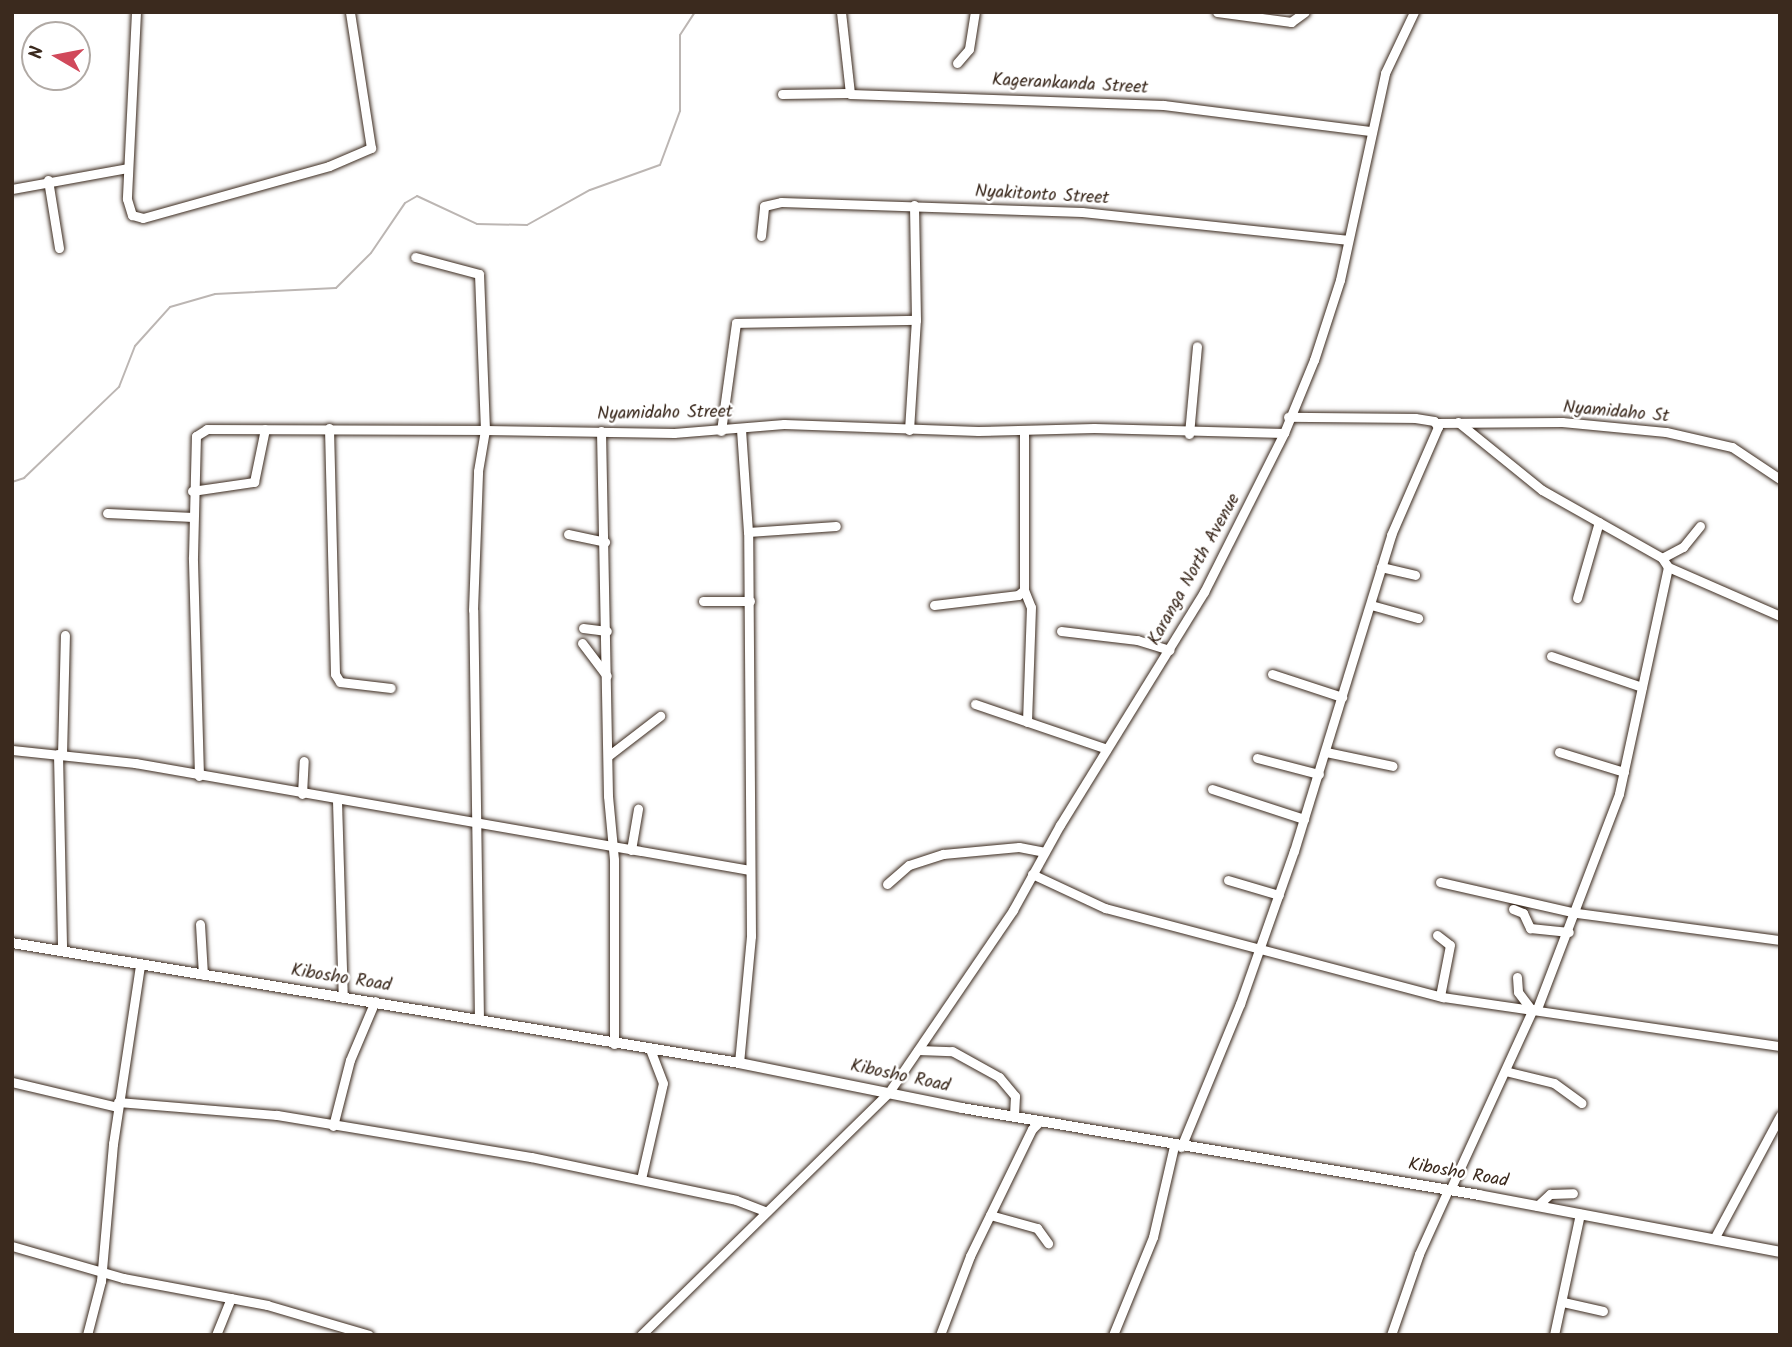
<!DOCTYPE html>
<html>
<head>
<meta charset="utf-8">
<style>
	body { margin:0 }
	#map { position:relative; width:1792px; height:1347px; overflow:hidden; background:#fff; font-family:Kalam,sans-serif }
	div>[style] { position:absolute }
	.stream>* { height:2px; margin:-1px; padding:0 1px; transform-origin:1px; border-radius:1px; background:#bcb6b3 }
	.roads { filter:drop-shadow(0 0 2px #3b2a1e) drop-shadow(0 0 2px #3b2a1e) }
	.minor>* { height:9px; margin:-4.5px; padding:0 4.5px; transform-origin:4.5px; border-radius:4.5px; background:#fff }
	.tertiary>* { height:10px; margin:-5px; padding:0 5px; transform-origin:5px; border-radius:5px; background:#fff }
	span { translate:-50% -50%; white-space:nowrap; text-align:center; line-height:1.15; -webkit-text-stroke:5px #fff; paint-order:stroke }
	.street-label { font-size:18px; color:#3b2a1e }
	.frame { position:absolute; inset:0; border:14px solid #3b2a1e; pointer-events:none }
	.north { position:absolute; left:21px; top:21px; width:70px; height:70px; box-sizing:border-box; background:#fff; border:2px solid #b1aaa5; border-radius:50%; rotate:280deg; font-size:19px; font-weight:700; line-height:28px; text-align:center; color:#3b2a1e }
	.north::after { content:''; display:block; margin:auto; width:24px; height:32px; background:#d1495b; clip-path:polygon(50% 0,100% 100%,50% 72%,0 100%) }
</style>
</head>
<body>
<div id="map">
	<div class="stream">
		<i style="left:12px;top:482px;width:13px;rotate:-18deg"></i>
		<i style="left:24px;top:478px;width:132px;rotate:-43.8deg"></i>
		<i style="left:119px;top:387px;width:44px;rotate:-68.7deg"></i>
		<i style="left:135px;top:346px;width:52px;rotate:-48.1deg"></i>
		<i style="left:170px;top:307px;width:47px;rotate:-16.1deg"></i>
		<i style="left:215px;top:294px;width:121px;rotate:-2.8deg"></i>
		<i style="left:336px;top:288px;width:49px;rotate:-45deg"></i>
		<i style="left:371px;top:253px;width:60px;rotate:-55.8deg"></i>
		<i style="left:405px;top:203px;width:14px;rotate:-30deg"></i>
		<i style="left:417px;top:196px;width:66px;rotate:25deg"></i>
		<i style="left:477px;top:224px;width:50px;rotate:1.1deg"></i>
		<i style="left:527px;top:225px;width:72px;rotate:-29.1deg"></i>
		<i style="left:590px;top:190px;width:74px;rotate:-19.7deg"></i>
		<i style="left:660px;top:165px;width:58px;rotate:-69.7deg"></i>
		<i style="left:680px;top:111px;width:76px;rotate:-90deg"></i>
		<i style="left:680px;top:35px;width:27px;rotate:-57deg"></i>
	</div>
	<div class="roads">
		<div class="minor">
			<i style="left:136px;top:12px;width:187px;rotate:92.8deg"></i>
			<i style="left:127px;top:199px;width:17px;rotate:73deg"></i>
			<i style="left:132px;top:215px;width:11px;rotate:15deg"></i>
			<i style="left:143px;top:218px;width:193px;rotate:-15.6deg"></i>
			<i style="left:329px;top:166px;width:46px;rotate:-23.2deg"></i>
			<i style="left:371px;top:148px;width:138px;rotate:-98.8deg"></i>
			<i style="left:841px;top:12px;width:82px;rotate:83.7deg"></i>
			<i style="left:850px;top:94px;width:314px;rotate:2deg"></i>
			<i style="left:1164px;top:105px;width:209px;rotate:7.2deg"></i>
			<i style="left:1217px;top:12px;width:75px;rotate:7.7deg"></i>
			<i style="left:1291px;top:22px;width:17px;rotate:-36deg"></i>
			<i style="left:957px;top:63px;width:18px;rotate:-49deg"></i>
			<i style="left:969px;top:49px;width:37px;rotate:-81deg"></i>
			<i style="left:782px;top:94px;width:66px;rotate:-0.9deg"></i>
			<i style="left:48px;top:180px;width:69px;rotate:80.8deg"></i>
			<i style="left:12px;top:189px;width:117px;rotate:-10.3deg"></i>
			<i style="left:761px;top:236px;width:30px;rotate:-84deg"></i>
			<i style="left:764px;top:206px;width:17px;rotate:-13deg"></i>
			<i style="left:781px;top:202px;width:301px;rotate:1.9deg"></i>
			<i style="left:1082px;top:212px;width:266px;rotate:6deg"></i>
			<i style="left:1458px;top:422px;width:108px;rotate:39deg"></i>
			<i style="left:1542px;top:490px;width:138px;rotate:29.5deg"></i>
			<i style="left:1662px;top:558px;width:11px;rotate:56deg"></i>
			<i style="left:1668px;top:567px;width:232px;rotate:102.2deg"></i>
			<i style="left:1619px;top:794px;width:230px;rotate:110.9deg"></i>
			<i style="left:1437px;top:423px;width:125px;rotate:-0.5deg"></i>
			<i style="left:1562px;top:422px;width:104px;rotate:5.5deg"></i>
			<i style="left:1666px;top:432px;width:68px;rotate:12.8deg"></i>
			<i style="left:1732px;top:447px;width:58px;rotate:33.7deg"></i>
			<i style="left:329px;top:428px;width:246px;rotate:88.6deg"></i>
			<i style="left:335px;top:674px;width:9px;rotate:58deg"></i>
			<i style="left:340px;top:682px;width:51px;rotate:6.7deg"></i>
			<i style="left:909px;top:430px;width:110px;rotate:-86.4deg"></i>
			<i style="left:916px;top:320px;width:115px;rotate:-91deg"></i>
			<i style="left:601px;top:431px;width:365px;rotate:88.9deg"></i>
			<i style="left:608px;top:796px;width:64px;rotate:84.6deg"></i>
			<i style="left:614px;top:860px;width:184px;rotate:90deg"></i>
			<i style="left:721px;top:431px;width:109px;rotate:-82.1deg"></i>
			<i style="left:736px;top:323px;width:180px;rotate:-1deg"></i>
			<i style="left:1189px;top:434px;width:88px;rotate:-84.8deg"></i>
			<i style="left:192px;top:491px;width:63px;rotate:-8.3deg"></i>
			<i style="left:254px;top:482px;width:54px;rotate:-78.3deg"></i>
			<i style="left:107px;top:513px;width:86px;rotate:2.7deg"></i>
			<i style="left:748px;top:532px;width:88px;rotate:-3.9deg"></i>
			<i style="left:568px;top:534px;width:38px;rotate:12deg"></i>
			<i style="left:1662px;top:558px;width:24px;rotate:-28deg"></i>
			<i style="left:1683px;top:547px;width:27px;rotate:-51deg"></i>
			<i style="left:1381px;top:567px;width:35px;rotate:13deg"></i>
			<i style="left:1668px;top:567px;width:122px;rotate:23.6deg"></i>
			<i style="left:1024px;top:590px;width:18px;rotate:68deg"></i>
			<i style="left:1031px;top:607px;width:115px;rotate:92deg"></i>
			<i style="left:1577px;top:598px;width:79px;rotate:-73.9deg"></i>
			<i style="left:703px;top:601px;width:47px"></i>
			<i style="left:934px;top:605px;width:85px;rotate:-6.8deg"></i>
			<i style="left:1018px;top:595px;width:8px;rotate:-40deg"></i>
			<i style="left:1024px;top:590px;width:160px;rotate:-90deg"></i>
			<i style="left:1371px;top:605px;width:49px;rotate:15.5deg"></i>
			<i style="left:583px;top:628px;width:24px;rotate:7deg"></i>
			<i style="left:1061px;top:631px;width:77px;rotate:6.8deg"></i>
			<i style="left:1137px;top:640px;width:34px;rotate:17deg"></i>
			<i style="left:582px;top:643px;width:41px;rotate:52.9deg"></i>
			<i style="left:1551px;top:656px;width:96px;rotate:18.8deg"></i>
			<i style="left:1272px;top:674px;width:74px;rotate:18.2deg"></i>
			<i style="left:975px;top:704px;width:139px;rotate:18.8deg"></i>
			<i style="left:12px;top:750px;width:124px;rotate:6deg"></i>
			<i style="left:135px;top:763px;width:624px;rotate:9.87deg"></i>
			<i style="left:1326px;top:752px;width:68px;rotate:11.8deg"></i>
			<i style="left:1559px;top:752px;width:68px;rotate:17.1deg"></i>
			<i style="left:58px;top:754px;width:197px;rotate:88.8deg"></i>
			<i style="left:62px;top:755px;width:120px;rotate:-88.6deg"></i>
			<i style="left:608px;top:756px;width:66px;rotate:-37.6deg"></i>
			<i style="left:1257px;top:758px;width:64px;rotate:14.5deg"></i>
			<i style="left:199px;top:776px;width:219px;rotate:-91.6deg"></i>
			<i style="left:193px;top:557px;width:121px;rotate:-88.6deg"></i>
			<i style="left:196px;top:436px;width:13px;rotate:-32deg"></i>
			<i style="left:207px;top:429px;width:278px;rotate:0.2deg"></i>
			<i style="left:485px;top:430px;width:156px;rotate:-92.2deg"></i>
			<i style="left:479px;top:274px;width:66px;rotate:-165.1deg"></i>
			<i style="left:1212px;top:789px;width:97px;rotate:18.1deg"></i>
			<i style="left:302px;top:794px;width:33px;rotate:-87deg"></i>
			<i style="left:337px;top:801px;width:197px;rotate:88.3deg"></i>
			<i style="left:631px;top:850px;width:42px;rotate:-80.3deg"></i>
			<i style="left:1032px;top:874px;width:81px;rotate:25deg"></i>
			<i style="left:1105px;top:908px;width:350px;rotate:14.8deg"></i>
			<i style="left:1443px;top:997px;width:341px;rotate:8.3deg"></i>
			<i style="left:1228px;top:880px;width:53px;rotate:16.4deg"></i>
			<i style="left:1440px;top:882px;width:140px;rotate:12.8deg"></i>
			<i style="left:1577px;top:913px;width:205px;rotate:7.6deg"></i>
			<i style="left:887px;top:884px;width:29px;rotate:-41deg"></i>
			<i style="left:909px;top:865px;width:36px;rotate:-18deg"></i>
			<i style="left:943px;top:854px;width:76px;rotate:-5.3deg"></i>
			<i style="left:1019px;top:847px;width:25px;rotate:11deg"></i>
			<i style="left:1513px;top:909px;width:11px;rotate:22deg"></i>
			<i style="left:1523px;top:913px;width:17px;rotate:65deg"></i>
			<i style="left:1530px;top:928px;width:39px;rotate:6deg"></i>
			<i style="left:200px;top:924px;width:51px;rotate:86.6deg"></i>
			<i style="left:1437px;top:935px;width:16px;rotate:38deg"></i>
			<i style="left:1450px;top:945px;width:52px;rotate:101.1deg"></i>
			<i style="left:1517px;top:977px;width:15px;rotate:86deg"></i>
			<i style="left:1518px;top:992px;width:21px;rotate:53deg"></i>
			<i style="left:479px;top:1020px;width:410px;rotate:-90.8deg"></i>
			<i style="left:473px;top:610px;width:139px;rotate:-87.9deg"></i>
			<i style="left:478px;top:471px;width:42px;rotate:-80.3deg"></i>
			<i style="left:485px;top:430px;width:189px;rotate:0.9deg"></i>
			<i style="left:674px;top:433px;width:110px;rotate:-4.7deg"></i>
			<i style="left:784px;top:424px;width:194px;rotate:2.1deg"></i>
			<i style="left:978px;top:431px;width:116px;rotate:-1.5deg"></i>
			<i style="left:1094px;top:428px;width:190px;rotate:1.5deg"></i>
			<i style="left:918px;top:1050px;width:34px;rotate:2deg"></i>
			<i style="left:952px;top:1051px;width:54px;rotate:29deg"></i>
			<i style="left:999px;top:1077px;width:25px;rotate:50deg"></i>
			<i style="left:1015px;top:1096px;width:21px;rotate:93deg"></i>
			<i style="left:739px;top:1063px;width:128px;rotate:-84.6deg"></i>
			<i style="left:751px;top:936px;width:404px;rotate:-90.4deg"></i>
			<i style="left:748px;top:532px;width:103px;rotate:-93.9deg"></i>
			<i style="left:1505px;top:1071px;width:50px;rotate:13.8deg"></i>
			<i style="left:1554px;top:1083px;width:34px;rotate:36deg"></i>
			<i style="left:12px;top:1082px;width:109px;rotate:13.3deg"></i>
			<i style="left:118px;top:1102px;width:160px;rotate:4.7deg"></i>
			<i style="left:277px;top:1115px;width:257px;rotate:9.4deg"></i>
			<i style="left:531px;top:1157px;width:209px;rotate:11.8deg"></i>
			<i style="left:736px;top:1200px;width:31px;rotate:21deg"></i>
			<i style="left:333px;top:1126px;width:68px;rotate:-75.6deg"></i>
			<i style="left:350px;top:1060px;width:64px;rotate:-67deg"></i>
			<i style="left:1181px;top:1147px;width:155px;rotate:-67.6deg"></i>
			<i style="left:1240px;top:1004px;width:162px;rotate:-70.6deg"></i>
			<i style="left:1294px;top:851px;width:331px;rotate:-72.9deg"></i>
			<i style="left:1391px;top:535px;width:118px;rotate:-66.5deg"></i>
			<i style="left:1438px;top:427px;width:7px;rotate:-124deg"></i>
			<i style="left:1434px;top:421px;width:19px;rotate:-171deg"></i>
			<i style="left:1415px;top:418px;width:127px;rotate:-179.5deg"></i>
			<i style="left:641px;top:1179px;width:98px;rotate:-77.1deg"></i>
			<i style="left:663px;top:1083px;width:36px;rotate:-111deg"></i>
			<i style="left:1450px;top:1190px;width:199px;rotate:-65.4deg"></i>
			<i style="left:1537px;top:1206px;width:18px;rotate:-43deg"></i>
			<i style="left:1550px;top:1194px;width:23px;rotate:-2deg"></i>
			<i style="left:990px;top:1215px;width:49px;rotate:15.5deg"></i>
			<i style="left:1037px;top:1228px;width:19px;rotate:54deg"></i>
			<i style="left:1714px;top:1239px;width:140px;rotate:-61.8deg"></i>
			<i style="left:12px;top:1246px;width:116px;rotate:16.1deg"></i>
			<i style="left:123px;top:1278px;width:147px;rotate:10.6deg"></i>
			<i style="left:267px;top:1305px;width:106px;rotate:16.4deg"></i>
			<i style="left:1563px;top:1302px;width:41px;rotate:12.7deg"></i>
			<i style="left:87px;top:1335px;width:56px;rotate:-75.5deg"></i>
			<i style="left:101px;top:1281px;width:138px;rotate:-85deg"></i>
			<i style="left:113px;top:1144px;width:181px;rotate:-81.4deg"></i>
			<i style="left:216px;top:1335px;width:40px;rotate:-68deg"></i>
			<i style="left:641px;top:1335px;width:347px;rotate:-44.4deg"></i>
			<i style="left:889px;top:1092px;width:220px;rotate:-55.7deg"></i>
			<i style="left:1013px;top:910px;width:97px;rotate:-61.1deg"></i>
			<i style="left:1060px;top:825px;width:274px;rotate:-58.3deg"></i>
			<i style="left:1204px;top:592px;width:178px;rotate:-63.3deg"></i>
			<i style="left:1284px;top:433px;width:79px;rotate:-67.7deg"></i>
			<i style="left:1314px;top:360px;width:84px;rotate:-72deg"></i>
			<i style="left:1340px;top:280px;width:212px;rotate:-77.7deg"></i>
			<i style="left:1385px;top:73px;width:68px;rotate:-64.6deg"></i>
			<i style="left:940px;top:1335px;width:85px;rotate:-69.2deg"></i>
			<i style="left:970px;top:1256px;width:141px;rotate:-64deg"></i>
			<i style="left:1032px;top:1129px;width:11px;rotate:-45deg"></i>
			<i style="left:1113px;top:1335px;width:106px;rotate:-67.8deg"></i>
			<i style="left:1153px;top:1237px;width:93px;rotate:-77deg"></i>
			<i style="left:1391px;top:1335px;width:86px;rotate:-70.9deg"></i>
			<i style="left:1419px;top:1254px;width:70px;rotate:-65.6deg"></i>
			<i style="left:1554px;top:1335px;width:124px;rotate:-77.9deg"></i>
		</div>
		<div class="tertiary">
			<i style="left:12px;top:943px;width:737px;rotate:9.37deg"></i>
			<i style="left:739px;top:1063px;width:227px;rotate:11.4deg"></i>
			<i style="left:962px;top:1108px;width:524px;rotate:9.55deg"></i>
			<i style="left:1479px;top:1195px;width:306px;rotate:10.7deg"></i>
		</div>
	</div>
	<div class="street-label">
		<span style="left:1070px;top:85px;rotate:3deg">Kagerankanda Street</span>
		<span style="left:1042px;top:196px;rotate:3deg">Nyakitonto Street</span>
		<span style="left:1616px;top:413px;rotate:5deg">Nyamidaho St</span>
		<span style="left:665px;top:414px;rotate:-1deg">Nyamidaho Street</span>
		<span style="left:1195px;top:570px;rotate:-61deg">Karanga North Avenue</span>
		<span style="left:341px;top:979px;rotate:9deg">Kibosho Road</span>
		<span style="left:900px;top:1077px;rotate:12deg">Kibosho Road</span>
		<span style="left:1458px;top:1174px;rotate:10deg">Kibosho Road</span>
	</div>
	<div class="frame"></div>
	<div class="north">N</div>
</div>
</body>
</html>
